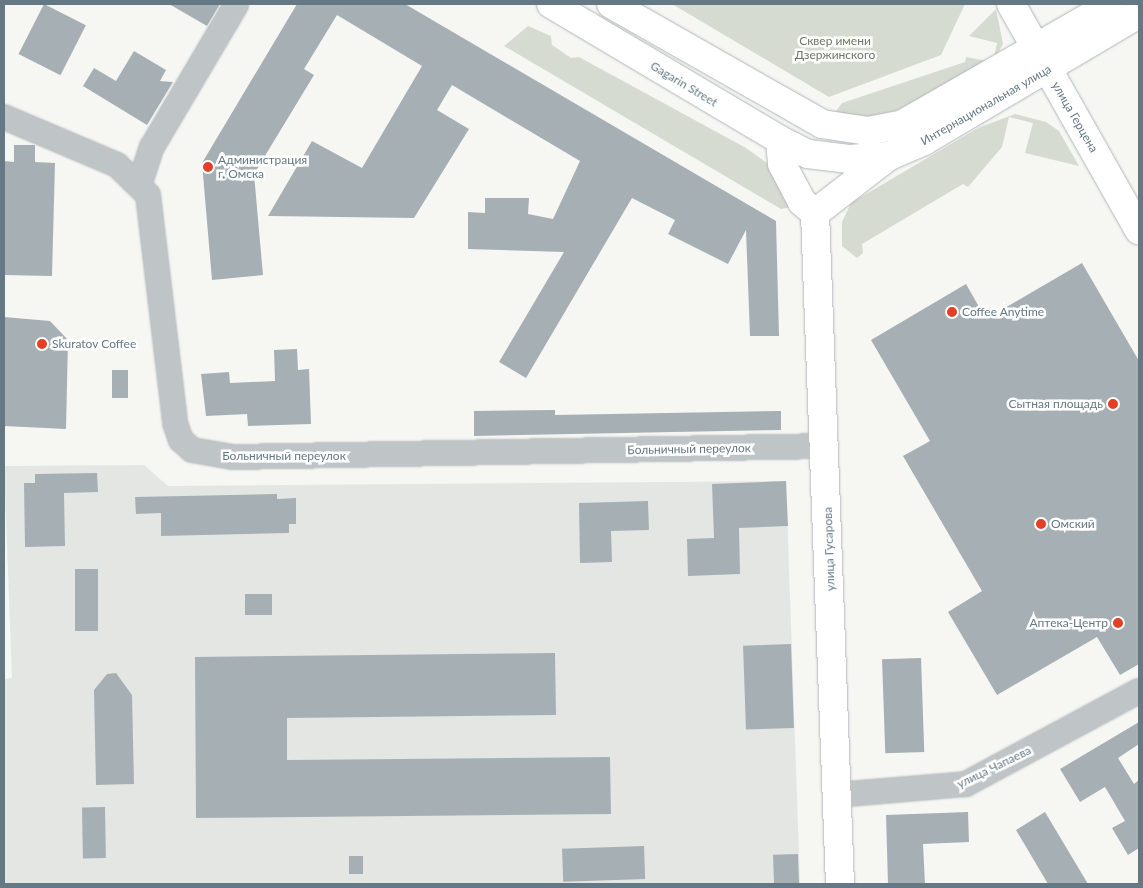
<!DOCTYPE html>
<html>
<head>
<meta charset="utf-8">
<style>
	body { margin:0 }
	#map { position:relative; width:1143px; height:888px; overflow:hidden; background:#f6f6f3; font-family:Lato,sans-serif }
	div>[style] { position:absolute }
	.built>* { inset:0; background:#e4e6e4 }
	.green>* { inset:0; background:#d6dbd2 }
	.building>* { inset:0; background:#a6b0b4; transform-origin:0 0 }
	.roads { filter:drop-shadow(0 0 1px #b1b7ba) drop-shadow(0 0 1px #b1b7ba) }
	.minor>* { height:24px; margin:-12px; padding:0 12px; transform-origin:12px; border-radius:12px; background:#bfc4c7 }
	.major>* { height:28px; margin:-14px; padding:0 14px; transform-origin:14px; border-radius:14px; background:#fff }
	.dots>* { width:14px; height:14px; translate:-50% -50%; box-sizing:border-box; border:2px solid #fff; border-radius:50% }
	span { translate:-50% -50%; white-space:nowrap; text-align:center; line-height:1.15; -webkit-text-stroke:5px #fff; paint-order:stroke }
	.park-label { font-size:12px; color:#6b7b64 }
	.street-label { font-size:12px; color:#657984 }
	.poi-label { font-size:12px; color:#657984 }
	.left { translate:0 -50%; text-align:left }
	.right { translate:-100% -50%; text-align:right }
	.frame { position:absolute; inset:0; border:5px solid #657984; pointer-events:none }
</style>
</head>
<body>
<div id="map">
	<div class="built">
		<i style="clip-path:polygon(144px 465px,168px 486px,786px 481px,800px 884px,4px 884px,4px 679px,12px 678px,4px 466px)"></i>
	</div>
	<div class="green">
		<i style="clip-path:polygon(672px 4px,965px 4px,941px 55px,829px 97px)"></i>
		<i style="clip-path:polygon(996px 9px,1003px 44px,993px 62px,997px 43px,969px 36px)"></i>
		<i style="clip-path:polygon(528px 26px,551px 36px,552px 45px,571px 58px,579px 57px,746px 148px,767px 163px,797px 206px,781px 209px,504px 46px)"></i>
		<i style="clip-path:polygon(966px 57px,992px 62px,895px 111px,870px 116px,834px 114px,842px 103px,965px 62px)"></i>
		<i style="clip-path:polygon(1015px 114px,1046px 122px,1059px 131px,1079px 166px,1025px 153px,1033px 123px,1009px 117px,1002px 147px,968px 187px,963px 184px,862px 244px,863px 253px,857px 258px,842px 246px,842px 222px,851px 203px,978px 128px)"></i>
	</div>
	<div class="building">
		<i style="left:44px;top:4px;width:47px;height:56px;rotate:27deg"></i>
		<i style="clip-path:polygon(169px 4px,220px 4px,207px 26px)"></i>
		<i style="clip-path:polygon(297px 4px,405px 4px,776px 221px,779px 336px,750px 336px,746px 230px,728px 264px,668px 234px,675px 220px,632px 198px,526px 378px,499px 362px,564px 252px,468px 249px,468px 212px,485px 213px,485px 198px,529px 198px,528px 214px,553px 219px,580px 161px,452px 85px,437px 110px,469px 129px,414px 218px,268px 216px,312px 141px,362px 168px,422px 66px,337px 15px,304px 69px,314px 75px,254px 174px,263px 275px,212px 280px,202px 163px)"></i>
		<i style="clip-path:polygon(134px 51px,166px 70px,160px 81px,173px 82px,147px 125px,83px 86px,94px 68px,116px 81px)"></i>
		<i style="clip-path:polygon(14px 145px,35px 145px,35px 162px,55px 163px,52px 276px,4px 275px,4px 161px,14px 162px)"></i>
		<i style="clip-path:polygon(1082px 263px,1139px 361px,1139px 664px,1120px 675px,1097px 637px,997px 695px,948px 612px,982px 591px,903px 456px,930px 441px,871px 340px,966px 284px,986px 319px)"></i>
		<i style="clip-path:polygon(4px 317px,50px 321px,68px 340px,66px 429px,4px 426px)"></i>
		<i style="clip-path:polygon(297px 349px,298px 370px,309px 369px,311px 424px,248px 426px,247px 414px,206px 416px,201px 374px,229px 372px,230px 383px,275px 381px,274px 350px)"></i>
		<i style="left:112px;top:370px;width:16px;height:28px"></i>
		<i style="clip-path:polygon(555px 410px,555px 415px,781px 411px,781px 430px,474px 436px,474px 411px)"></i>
		<i style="clip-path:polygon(97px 473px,98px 492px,64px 493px,65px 546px,25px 547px,24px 483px,35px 483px,35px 474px)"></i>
		<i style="clip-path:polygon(786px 481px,788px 526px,739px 528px,740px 574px,688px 576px,687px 539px,714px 538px,712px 484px)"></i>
		<i style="clip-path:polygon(277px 494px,277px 499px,296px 498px,296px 524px,289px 524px,289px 533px,161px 536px,161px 513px,136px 514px,135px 497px)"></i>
		<i style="clip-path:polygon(648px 501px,649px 530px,611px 531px,612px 562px,580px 563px,579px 503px)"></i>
		<i style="left:75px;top:569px;width:23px;height:62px"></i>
		<i style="left:245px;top:594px;width:27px;height:21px"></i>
		<i style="left:791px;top:644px;width:84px;height:48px;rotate:88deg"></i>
		<i style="clip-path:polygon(555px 653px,556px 715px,287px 718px,287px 760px,610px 757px,611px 814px,196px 818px,195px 657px)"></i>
		<i style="left:921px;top:658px;width:94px;height:39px;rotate:88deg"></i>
		<i style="clip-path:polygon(116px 673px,132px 695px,134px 784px,96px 785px,94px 690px,107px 674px)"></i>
		<i style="clip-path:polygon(1139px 722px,1139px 744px,1118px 758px,1134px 784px,1139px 780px,1139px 848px,1128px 855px,1112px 828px,1125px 821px,1105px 787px,1080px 802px,1060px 769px)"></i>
		<i style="left:105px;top:807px;width:51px;height:23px;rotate:89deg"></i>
		<i style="clip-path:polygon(968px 812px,969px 842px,923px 844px,925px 884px,888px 884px,886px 815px)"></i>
		<i style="clip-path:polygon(1045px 812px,1088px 884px,1048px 884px,1016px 830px)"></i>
		<i style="left:644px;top:846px;width:33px;height:82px;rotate:88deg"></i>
		<i style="left:798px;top:854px;width:30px;height:25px;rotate:88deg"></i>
		<i style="left:363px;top:856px;width:18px;height:14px;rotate:90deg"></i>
	</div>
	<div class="roads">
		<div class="minor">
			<i style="left:4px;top:117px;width:123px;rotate:23deg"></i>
			<i style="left:117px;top:165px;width:43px;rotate:44.1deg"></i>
			<i style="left:148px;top:195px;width:230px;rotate:83.2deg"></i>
			<i style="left:175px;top:423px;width:18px;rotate:71deg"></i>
			<i style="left:181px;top:440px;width:15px;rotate:42deg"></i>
			<i style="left:192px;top:450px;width:42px;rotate:9.7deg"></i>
			<i style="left:233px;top:457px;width:593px;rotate:-1.06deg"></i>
			<i style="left:140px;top:183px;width:38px;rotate:-72deg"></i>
			<i style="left:152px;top:147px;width:165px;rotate:-59.4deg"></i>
			<i style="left:836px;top:795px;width:130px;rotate:-4.8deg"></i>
			<i style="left:966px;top:784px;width:196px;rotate:-28.3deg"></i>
		</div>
		<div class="major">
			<i style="left:551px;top:4px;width:266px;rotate:30.7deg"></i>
			<i style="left:780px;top:140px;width:31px;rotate:27deg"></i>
			<i style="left:808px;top:154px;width:41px;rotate:7deg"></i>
			<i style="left:849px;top:159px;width:40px;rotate:-4.3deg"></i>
			<i style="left:889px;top:156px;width:38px;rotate:-23deg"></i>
			<i style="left:924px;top:141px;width:250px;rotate:-30.6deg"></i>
			<i style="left:611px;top:4px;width:243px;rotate:29.6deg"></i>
			<i style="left:822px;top:124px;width:47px;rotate:8.7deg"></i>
			<i style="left:868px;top:131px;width:36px;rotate:-11deg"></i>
			<i style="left:903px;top:124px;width:241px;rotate:-29.9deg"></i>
			<i style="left:1011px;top:4px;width:260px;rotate:60.5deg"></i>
			<i style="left:780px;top:140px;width:24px;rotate:85deg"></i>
			<i style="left:782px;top:164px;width:43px;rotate:62.2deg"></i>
			<i style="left:802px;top:202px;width:17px;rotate:40deg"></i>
			<i style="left:815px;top:213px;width:671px;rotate:87.87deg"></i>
			<i style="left:815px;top:213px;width:93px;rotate:-37.6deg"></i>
		</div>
	</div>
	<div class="dots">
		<i style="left:208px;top:167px;background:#e24027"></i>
		<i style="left:952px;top:312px;background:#e24027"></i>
		<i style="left:42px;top:344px;background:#e24027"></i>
		<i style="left:1113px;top:404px;background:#e24027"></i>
		<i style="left:1041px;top:524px;background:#e24027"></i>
		<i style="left:1118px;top:623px;background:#e24027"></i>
	</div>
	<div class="park-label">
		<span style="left:835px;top:48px">Сквер имени<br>Дзержинского</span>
	</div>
	<div class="street-label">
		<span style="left:684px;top:84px;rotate:31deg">Gagarin Street</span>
		<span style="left:986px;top:105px;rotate:-30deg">Интернациональная улица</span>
		<span style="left:1075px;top:117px;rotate:60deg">улица Герцена</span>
		<span style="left:689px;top:449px;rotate:-1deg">Больничный переулок</span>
		<span style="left:284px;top:456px">Больничный переулок</span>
		<span style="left:829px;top:549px;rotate:-92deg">улица Гусарова</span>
		<span style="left:994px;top:767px;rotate:-26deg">улица Чапаева</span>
	</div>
	<div class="poi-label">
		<span class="left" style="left:218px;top:167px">Администрация<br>г. Омска</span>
		<span class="left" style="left:962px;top:312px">Coffee Anytime</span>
		<span class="left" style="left:52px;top:344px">Skuratov Coffee</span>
		<span class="right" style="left:1103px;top:404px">Сытная площадь</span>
		<span class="left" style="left:1051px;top:524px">Омский</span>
		<span class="right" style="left:1108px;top:623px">Аптека-Центр</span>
	</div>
	<div class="frame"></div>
</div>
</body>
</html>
